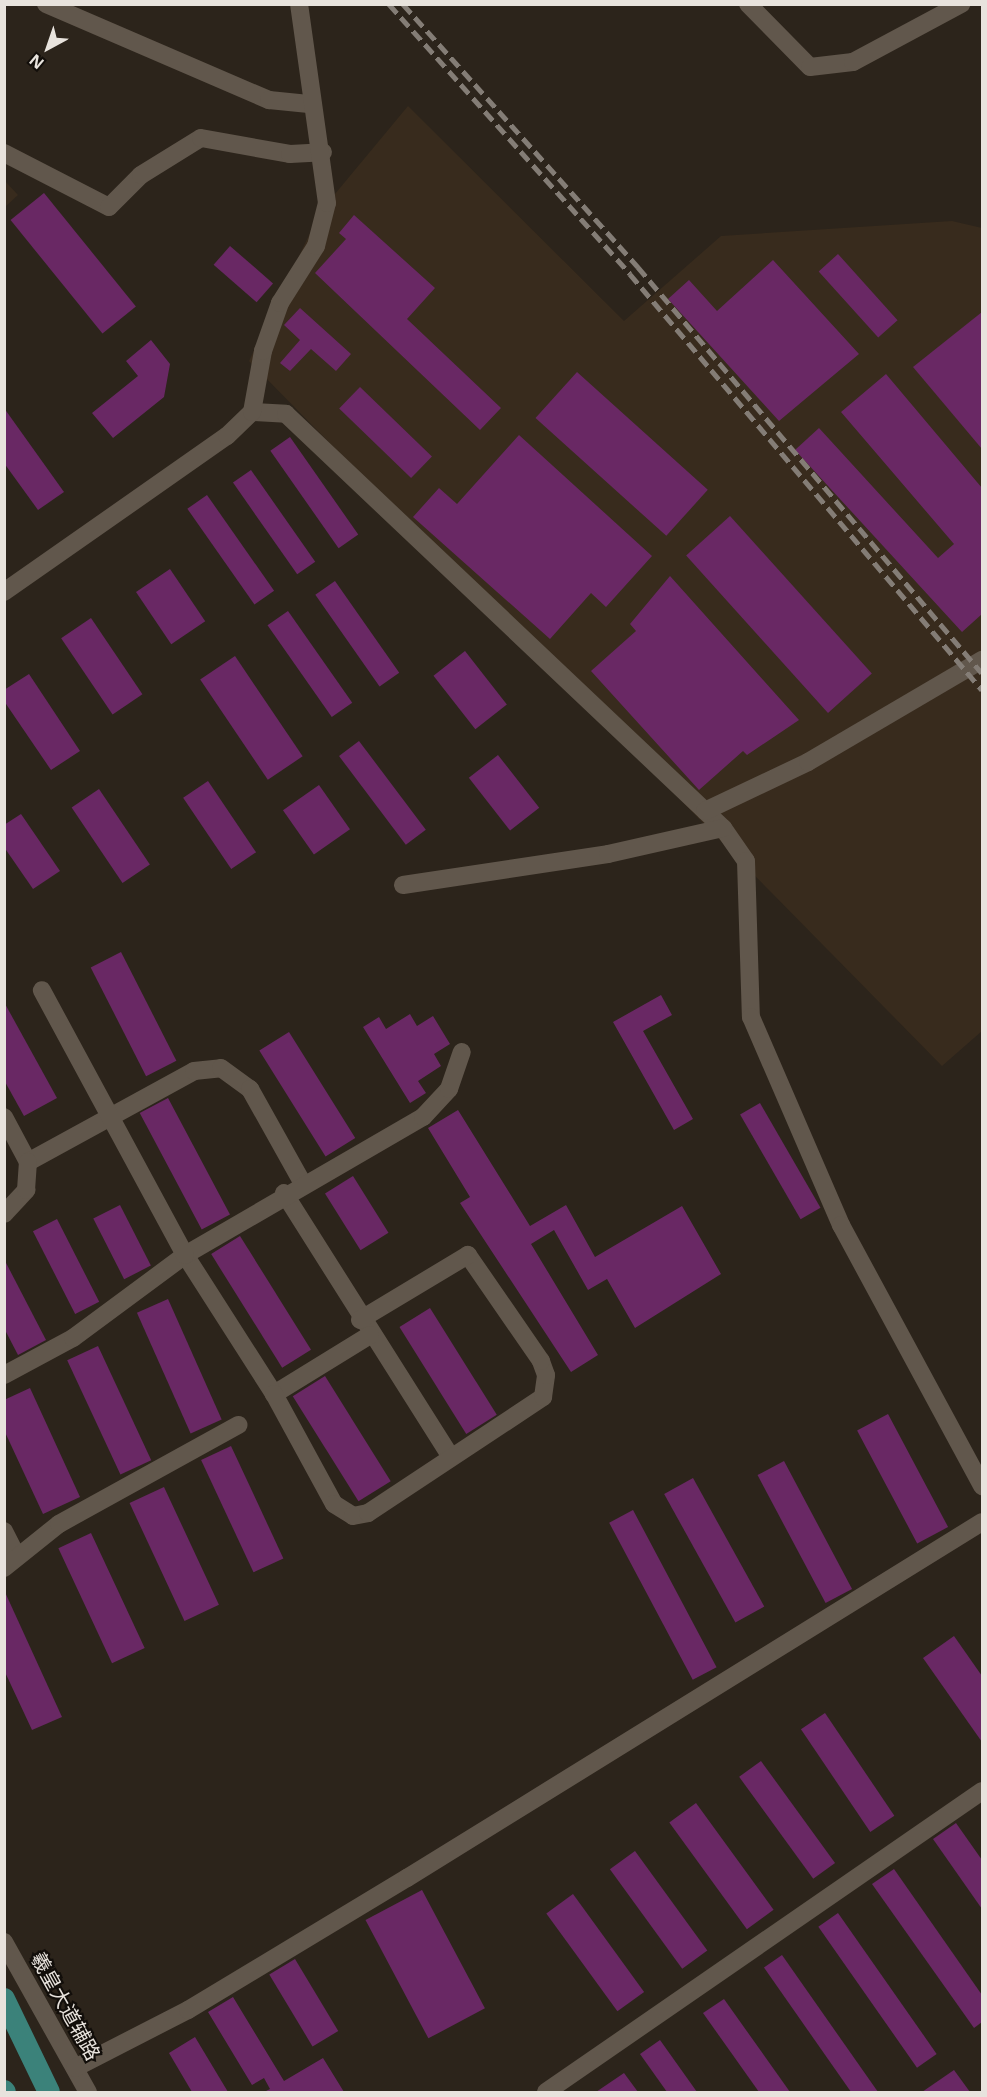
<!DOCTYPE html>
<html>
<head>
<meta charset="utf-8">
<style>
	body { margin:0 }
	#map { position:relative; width:987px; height:2097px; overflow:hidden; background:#2c241b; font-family:"Noto Sans","Noto Sans SC",sans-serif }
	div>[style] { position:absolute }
	.built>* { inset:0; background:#382b1d }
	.building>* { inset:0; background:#692864; transform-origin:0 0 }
	.minor>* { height:18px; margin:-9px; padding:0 9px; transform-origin:9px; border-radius:9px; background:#61574c }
	.major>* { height:22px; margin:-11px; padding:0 11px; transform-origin:11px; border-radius:11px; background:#3b827a }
	.rail>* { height:4.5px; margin-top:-2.25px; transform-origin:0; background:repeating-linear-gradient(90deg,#847d76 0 12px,transparent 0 18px) }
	span { translate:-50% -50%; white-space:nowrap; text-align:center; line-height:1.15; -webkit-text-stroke:4.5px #120e0a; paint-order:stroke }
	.street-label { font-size:20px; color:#e8e3dd }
	.frame { position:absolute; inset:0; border:6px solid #e8e3dd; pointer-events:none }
	.north { position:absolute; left:18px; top:18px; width:60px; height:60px; -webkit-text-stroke:4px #120e0a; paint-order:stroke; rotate:220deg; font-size:16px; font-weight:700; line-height:24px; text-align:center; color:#e8e3dd }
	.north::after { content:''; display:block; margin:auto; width:21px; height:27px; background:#e8e3dd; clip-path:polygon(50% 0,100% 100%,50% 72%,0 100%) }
</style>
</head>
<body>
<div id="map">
	<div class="built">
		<i style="clip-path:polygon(408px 106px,624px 321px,721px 236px,952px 221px,982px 228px,982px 1031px,942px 1066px,249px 361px,320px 212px)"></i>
		<i style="clip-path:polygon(5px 181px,18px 195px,5px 207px,4px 207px)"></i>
	</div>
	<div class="building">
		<i style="left:44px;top:193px;width:146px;height:43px;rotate:51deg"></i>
		<i style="clip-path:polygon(354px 215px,435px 288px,407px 319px,501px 408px,480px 430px,315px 273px,346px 239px,339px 233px)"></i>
		<i style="left:230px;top:246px;width:57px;height:25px;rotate:41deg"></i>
		<i style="left:838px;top:254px;width:89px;height:26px;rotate:48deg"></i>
		<i style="clip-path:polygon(773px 260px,859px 354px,779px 421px,668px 299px,689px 280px,717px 311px)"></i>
		<i style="clip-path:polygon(300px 308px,351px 354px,336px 371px,311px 349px,290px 371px,280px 363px,300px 340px,284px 325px)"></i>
		<i style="clip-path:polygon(982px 312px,982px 449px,913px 367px)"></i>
		<i style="clip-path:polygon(151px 340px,170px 364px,164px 397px,113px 438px,92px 413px,138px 376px,126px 361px)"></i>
		<i style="left:577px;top:372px;width:176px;height:62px;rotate:42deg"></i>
		<i style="clip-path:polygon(886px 374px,982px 488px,982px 614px,962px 632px,795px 450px,819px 428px,938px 558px,954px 544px,841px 412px)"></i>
		<i style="left:360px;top:387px;width:100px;height:30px;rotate:44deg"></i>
		<i style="clip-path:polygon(4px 408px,64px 492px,38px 510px,4px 463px)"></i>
		<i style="clip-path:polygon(519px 435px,652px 556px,606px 607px,591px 593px,550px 639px,413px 517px,439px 488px,457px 504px)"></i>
		<i style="left:290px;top:437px;width:119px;height:24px;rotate:55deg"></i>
		<i style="left:251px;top:470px;width:112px;height:22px;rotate:55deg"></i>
		<i style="left:207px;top:495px;width:117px;height:24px;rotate:55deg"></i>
		<i style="left:730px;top:516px;width:212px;height:59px;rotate:48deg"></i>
		<i style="left:170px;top:569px;width:63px;height:41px;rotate:56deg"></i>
		<i style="clip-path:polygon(670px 576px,799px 720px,747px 755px,743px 751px,699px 790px,591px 671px,636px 631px,630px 624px)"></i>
		<i style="left:335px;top:581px;width:112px;height:24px;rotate:55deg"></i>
		<i style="left:288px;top:611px;width:112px;height:25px;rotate:55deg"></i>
		<i style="left:91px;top:618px;width:92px;height:36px;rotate:56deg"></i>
		<i style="left:465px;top:651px;width:68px;height:40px;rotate:52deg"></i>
		<i style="left:235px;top:656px;width:121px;height:42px;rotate:56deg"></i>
		<i style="clip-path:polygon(29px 674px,80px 751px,51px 770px,4px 701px,4px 690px)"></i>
		<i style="left:359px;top:741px;width:111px;height:25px;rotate:53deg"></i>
		<i style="left:498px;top:755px;width:67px;height:37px;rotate:52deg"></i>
		<i style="left:208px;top:781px;width:86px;height:30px;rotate:56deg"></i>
		<i style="left:319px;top:785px;width:54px;height:44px;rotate:55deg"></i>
		<i style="left:99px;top:789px;width:91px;height:33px;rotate:56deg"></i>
		<i style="clip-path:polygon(21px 814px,60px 871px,33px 889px,4px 847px,4px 825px)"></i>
		<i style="left:121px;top:952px;width:122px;height:34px;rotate:63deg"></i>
		<i style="clip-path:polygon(661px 995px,672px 1015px,643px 1031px,693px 1119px,674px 1130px,613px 1022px)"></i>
		<i style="clip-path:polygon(4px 1002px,57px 1098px,24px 1116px,4px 1080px)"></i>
		<i style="clip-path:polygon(410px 1014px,417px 1026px,433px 1016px,450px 1044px,434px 1054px,441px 1066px,418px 1081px,426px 1093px,410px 1103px,363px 1027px,379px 1017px,386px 1029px)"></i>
		<i style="left:289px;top:1032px;width:125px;height:35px;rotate:58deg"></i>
		<i style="left:168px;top:1098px;width:132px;height:32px;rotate:62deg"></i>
		<i style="left:760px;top:1103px;width:121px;height:23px;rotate:60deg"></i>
		<i style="clip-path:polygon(458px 1110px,530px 1226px,566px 1205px,595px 1257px,682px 1206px,721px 1274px,635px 1328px,607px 1279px,588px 1290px,554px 1230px,531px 1244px,598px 1355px,571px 1372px,460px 1203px,470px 1197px,428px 1128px)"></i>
		<i style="left:353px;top:1176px;width:67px;height:33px;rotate:58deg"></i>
		<i style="left:120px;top:1205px;width:68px;height:30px;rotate:63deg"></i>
		<i style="left:57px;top:1219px;width:93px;height:27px;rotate:63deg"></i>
		<i style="left:240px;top:1236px;width:134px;height:34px;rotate:58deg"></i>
		<i style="clip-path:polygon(4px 1259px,46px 1340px,18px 1355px,4px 1328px)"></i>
		<i style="left:168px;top:1299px;width:132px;height:34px;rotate:66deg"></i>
		<i style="left:430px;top:1308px;width:126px;height:36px;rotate:58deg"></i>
		<i style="left:98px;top:1346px;width:126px;height:34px;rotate:65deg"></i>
		<i style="left:325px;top:1376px;width:124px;height:38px;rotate:58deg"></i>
		<i style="clip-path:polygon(30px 1388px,80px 1497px,43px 1514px,4px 1430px,4px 1400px)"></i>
		<i style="left:888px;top:1414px;width:128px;height:35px;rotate:62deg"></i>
		<i style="left:231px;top:1446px;width:124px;height:33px;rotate:65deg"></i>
		<i style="left:784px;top:1461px;width:145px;height:30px;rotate:62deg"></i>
		<i style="left:693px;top:1478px;width:147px;height:33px;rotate:61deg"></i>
		<i style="left:164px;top:1487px;width:130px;height:38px;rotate:65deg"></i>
		<i style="left:633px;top:1510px;width:178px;height:27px;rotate:62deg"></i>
		<i style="left:91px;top:1533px;width:127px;height:36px;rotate:65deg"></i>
		<i style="clip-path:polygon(4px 1590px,62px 1717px,32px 1730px,4px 1670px)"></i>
		<i style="clip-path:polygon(954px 1636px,982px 1676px,982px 1742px,923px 1658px)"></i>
		<i style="left:825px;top:1713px;width:124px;height:29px;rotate:56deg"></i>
		<i style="left:761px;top:1761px;width:126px;height:27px;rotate:54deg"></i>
		<i style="left:696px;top:1803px;width:132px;height:33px;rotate:54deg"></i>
		<i style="clip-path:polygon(956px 1823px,982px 1860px,982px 1909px,933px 1839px)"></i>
		<i style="left:635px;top:1851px;width:123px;height:31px;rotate:54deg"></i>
		<i style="clip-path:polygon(894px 1869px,982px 1995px,982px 2022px,974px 2028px,872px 1884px)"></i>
		<i style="left:422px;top:1890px;width:134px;height:64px;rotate:62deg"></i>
		<i style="left:573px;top:1894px;width:121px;height:33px;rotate:54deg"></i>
		<i style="left:838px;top:1913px;width:172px;height:24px;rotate:55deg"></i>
		<i style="left:782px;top:1955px;width:168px;height:22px;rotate:55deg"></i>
		<i style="left:295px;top:1959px;width:84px;height:30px;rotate:59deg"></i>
		<i style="clip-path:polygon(233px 1997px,284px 2081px,323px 2058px,344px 2092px,264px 2092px,270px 2089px,264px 2078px,252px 2085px,208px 2012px)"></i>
		<i style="clip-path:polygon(724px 1999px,790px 2092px,759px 2092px,703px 2013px)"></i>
		<i style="clip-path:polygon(195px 2037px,228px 2092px,192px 2092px,169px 2053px)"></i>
		<i style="clip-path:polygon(660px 2040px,697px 2092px,667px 2092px,640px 2054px)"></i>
		<i style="clip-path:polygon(954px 2070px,970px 2092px,922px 2092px)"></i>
		<i style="clip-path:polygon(624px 2073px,638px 2092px,596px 2092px)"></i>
	</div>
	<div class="minor">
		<i style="left:46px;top:4px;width:243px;rotate:23.3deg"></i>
		<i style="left:269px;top:100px;width:40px;rotate:5.7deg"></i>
		<i style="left:748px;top:4px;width:88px;rotate:45.5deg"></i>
		<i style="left:810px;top:67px;width:43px;rotate:-6.6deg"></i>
		<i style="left:853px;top:62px;width:123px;rotate:-28.2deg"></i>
		<i style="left:4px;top:153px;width:118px;rotate:27.2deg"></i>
		<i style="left:109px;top:207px;width:45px;rotate:-45deg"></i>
		<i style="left:141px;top:175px;width:70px;rotate:-31.7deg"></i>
		<i style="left:201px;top:138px;width:90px;rotate:10.2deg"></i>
		<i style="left:290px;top:154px;width:33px;rotate:-3deg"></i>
		<i style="left:252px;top:412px;width:34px;rotate:3deg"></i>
		<i style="left:286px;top:414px;width:602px;rotate:43.45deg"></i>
		<i style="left:723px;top:828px;width:40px;rotate:55.1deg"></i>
		<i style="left:746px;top:861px;width:156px;rotate:88.2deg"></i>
		<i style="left:751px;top:1017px;width:227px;rotate:66.6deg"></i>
		<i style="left:841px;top:1225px;width:297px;rotate:61.6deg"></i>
		<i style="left:4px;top:592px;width:272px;rotate:-35deg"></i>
		<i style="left:227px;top:436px;width:35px;rotate:-44deg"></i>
		<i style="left:252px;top:412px;width:62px;rotate:-79.8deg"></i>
		<i style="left:263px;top:351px;width:51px;rotate:-70.5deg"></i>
		<i style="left:280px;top:303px;width:67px;rotate:-57.7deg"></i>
		<i style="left:316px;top:246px;width:44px;rotate:-75.7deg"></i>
		<i style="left:327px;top:203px;width:201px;rotate:-98deg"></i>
		<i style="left:705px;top:811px;width:114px;rotate:-25.4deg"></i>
		<i style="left:808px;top:762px;width:202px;rotate:-30.4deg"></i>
		<i style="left:403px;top:885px;width:207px;rotate:-8.6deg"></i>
		<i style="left:608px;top:854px;width:118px;rotate:-12.7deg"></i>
		<i style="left:4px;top:1117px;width:51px;rotate:61.9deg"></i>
		<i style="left:28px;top:1162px;width:189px;rotate:-28.7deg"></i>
		<i style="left:194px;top:1071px;width:27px;rotate:-6deg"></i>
		<i style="left:221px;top:1068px;width:36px;rotate:36deg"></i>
		<i style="left:250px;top:1089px;width:107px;rotate:60.8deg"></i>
		<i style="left:284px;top:1193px;width:312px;rotate:57.7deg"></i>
		<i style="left:4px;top:1214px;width:33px;rotate:-47deg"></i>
		<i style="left:26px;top:1190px;width:28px;rotate:-86deg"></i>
		<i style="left:370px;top:1335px;width:113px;rotate:148.4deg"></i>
		<i style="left:274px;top:1394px;width:165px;rotate:-122.6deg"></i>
		<i style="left:185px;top:1255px;width:275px;rotate:-30.1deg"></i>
		<i style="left:423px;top:1117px;width:38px;rotate:-47deg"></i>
		<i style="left:449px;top:1089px;width:39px;rotate:-71deg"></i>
		<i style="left:4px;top:1375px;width:78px;rotate:-28.2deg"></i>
		<i style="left:73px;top:1338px;width:139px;rotate:-36.5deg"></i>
		<i style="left:185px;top:1255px;width:301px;rotate:-118.4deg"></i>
		<i style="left:274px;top:1394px;width:125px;rotate:61.4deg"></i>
		<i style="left:334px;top:1504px;width:22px;rotate:32deg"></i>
		<i style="left:353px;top:1516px;width:15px;rotate:-11deg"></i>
		<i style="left:368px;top:1513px;width:210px;rotate:-33.5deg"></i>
		<i style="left:543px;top:1397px;width:22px;rotate:-82deg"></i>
		<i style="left:546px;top:1375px;width:15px;rotate:-110deg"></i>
		<i style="left:541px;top:1361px;width:129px;rotate:-124.6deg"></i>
		<i style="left:468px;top:1255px;width:126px;rotate:149deg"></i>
		<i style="left:4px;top:1531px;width:27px;rotate:63deg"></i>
		<i style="left:4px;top:1568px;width:70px;rotate:-38.7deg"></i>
		<i style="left:59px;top:1524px;width:205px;rotate:-28.9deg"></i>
		<i style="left:4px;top:1942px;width:172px;rotate:60.8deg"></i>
		<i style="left:75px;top:2068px;width:127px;rotate:-27.2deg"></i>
		<i style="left:188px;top:2010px;width:256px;rotate:-31.1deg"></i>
		<i style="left:407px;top:1878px;width:676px;rotate:-31.76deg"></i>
		<i style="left:546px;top:2092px;width:530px;rotate:-34.62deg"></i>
	</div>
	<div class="major">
		<i style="left:4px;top:1999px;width:103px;rotate:64.2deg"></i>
		<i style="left:4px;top:2091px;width:1px;rotate:45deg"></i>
	</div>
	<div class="rail">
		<i style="left:389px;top:4px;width:362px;rotate:48.2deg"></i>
		<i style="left:630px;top:274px;width:545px;rotate:49.76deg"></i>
		<i style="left:403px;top:4px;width:353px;rotate:48.2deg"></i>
		<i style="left:638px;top:267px;width:532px;rotate:49.73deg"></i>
	</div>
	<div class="street-label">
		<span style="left:66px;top:2006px;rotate:61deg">羲皇大道辅路</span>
	</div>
	<div class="frame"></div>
	<div class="north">N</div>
</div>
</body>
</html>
